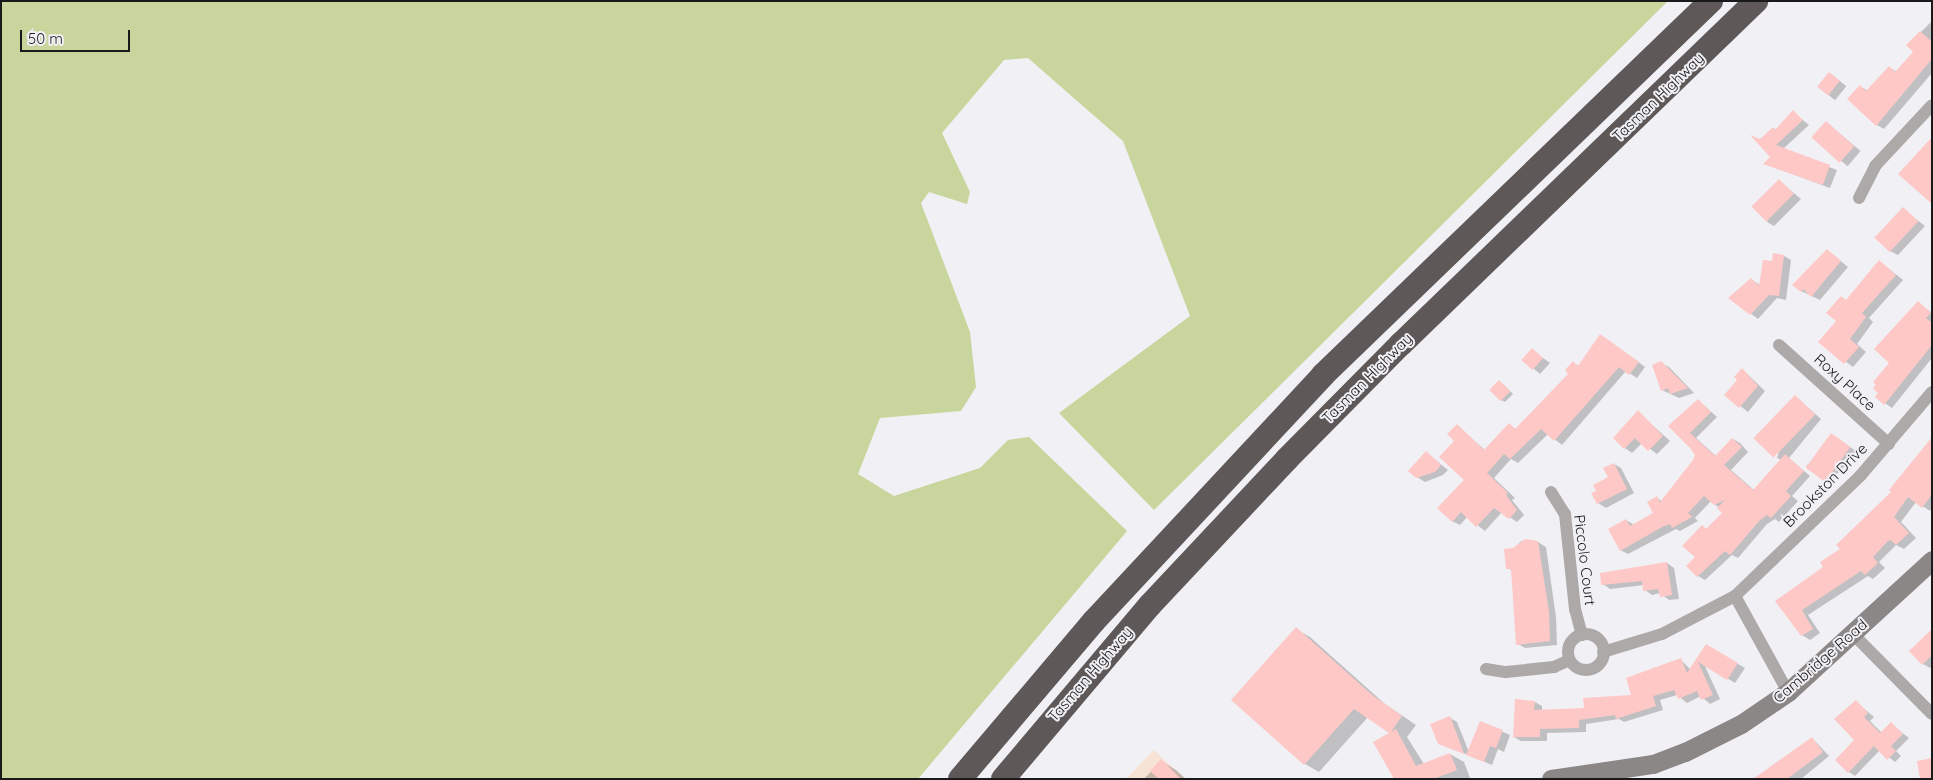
<!DOCTYPE html>
<html>
<head>
<meta charset="utf-8">
<style>
	body { margin:0 }
	#map { position:relative; width:1933px; height:780px; overflow:hidden; background:#f1f0f4; font-family:Quicksand,sans-serif }
	div>[style] { position:absolute }
	.commercial>* { inset:0; background:#f6e3d3 }
	.green>* { inset:0; background:#c8d59c }
	.shadow>* { inset:0; background:#0003; transform-origin:0 0 }
	.building>* { inset:0; background:#fec8c7; transform-origin:0 0 }
	.street>* { height:12px; margin:-6px; padding:0 6px; transform-origin:6px; border-radius:6px; background:#aca9a8 }
	.street>.ring { margin:-6px; padding:0; box-sizing:content-box; background:none; border:12px solid #aca9a8; border-radius:50% }
	.secondary>* { height:19px; margin:-9.5px; padding:0 9.5px; transform-origin:9.5px; border-radius:9.5px; background:#8a8786 }
	.highway>* { height:24px; margin:-12px; padding:0 12px; transform-origin:12px; border-radius:12px; background:#5e5958 }
	span { translate:-50% -50%; white-space:nowrap; text-align:center; line-height:1.15; -webkit-text-stroke:4px #f1f0f4; paint-order:stroke }
	.street-label { font-size:15px; color:#1a191b }
	.frame { position:absolute; inset:0; border:2px solid #1a191b; pointer-events:none }
	.scale { position:absolute; left:20px; top:30px; width:110px; height:22px; box-sizing:border-box; border:2px solid #1a191b; border-top:0; padding-left:6px; font-size:15px; line-height:18px; white-space:nowrap; color:#1a191b; -webkit-text-stroke:4px #f1f0f4; paint-order:stroke }
</style>
</head>
<body>
<div id="map">
	<div class="commercial">
		<i style="clip-path:polygon(1154px 750px,1185px 779px,1126px 779px)"></i>
	</div>
	<div class="green">
		<i style="clip-path:polygon(1px 1px,1668px 1px,1154px 510px,1059px 413px,1190px 316px,1123px 141px,1028px 58px,1004px 60px,942px 133px,970px 192px,967px 204px,929px 192px,921px 203px,970px 332px,976px 387px,961px 411px,880px 418px,858px 474px,894px 496px,980px 468px,1008px 440px,1029px 437px,1127px 531px,918px 779px,1px 779px)"></i>
	</div>
	<div class="shadow">
		<i style="clip-path:polygon(1932px 21px,1932px 73px,1884px 129px,1877px 125px,1860px 86px,1868px 91px,1890px 68px,1897px 72px,1915px 52px,1908px 45px)"></i>
		<i style="left:1830px;top:73px;width:21px;height:18px;rotate:39deg"></i>
		<i style="clip-path:polygon(1793px 112px,1809px 125px,1783px 149px,1837px 170px,1830px 188px,1765px 164px,1772px 157px,1760px 140px,1773px 128px,1777px 130px)"></i>
		<i style="left:1826px;top:122px;width:45px;height:20px;rotate:40deg"></i>
		<i style="clip-path:polygon(1779px 181px,1801px 199px,1774px 226px,1767px 222px)"></i>
		<i style="clip-path:polygon(1903px 209px,1925px 226px,1898px 255px,1890px 251px)"></i>
		<i style="clip-path:polygon(1827px 250px,1848px 267px,1820px 300px,1801px 291px)"></i>
		<i style="clip-path:polygon(1784px 256px,1791px 260px,1786px 300px,1777px 298px,1758px 319px,1730px 298px,1751px 279px,1761px 286px,1773px 262px)"></i>
		<i style="clip-path:polygon(1879px 261px,1903px 280px,1869px 318px,1873px 322px,1857px 344px,1866px 352px,1853px 367px,1820px 342px,1838px 321px,1847px 300px)"></i>
		<i style="clip-path:polygon(1918px 303px,1932px 313px,1932px 358px,1892px 408px,1876px 397px)"></i>
		<i style="clip-path:polygon(1608px 340px,1645px 367px,1637px 378px,1626px 371px,1562px 445px,1548px 434px,1518px 463px,1511px 459px,1494px 478px,1515px 498px,1512px 500px,1524px 515px,1517px 522px,1502px 512px,1485px 531px,1467px 517px,1460px 525px,1452px 521px,1466px 480px,1456px 441px,1457px 426px,1485px 450px,1509px 425px,1516px 429px,1570px 374px,1573px 363px,1579px 366px)"></i>
		<i style="clip-path:polygon(1532px 350px,1550px 363px,1540px 374px,1523px 360px)"></i>
		<i style="clip-path:polygon(1661px 363px,1669px 367px,1694px 393px,1679px 398px,1662px 390px)"></i>
		<i style="clip-path:polygon(1742px 369px,1765px 391px,1748px 412px,1726px 395px,1739px 380px)"></i>
		<i style="clip-path:polygon(1503px 384px,1513px 394px,1505px 402px,1501px 400px)"></i>
		<i style="clip-path:polygon(1795px 396px,1821px 419px,1789px 458px,1810px 476px,1792px 496px,1798px 501px,1779px 522px,1775px 519px,1767px 524px,1738px 558px,1732px 555px,1705px 580px,1698px 576px,1697px 557px,1702px 526px,1707px 530px,1724px 512px,1711px 501px,1695px 518px,1698px 521px,1680px 531px,1676px 529px,1628px 554px,1620px 550px,1626px 520px,1634px 525px,1654px 514px,1657px 498px,1662px 501px,1694px 461px,1696px 455px,1692px 448px,1669px 426px,1698px 400px,1717px 417px,1696px 438px,1716px 456px,1733px 439px,1740px 443px,1748px 452px,1731px 470px,1754px 490px,1781px 460px,1777px 458px)"></i>
		<i style="clip-path:polygon(1638px 412px,1670px 441px,1657px 454px,1642px 443px,1632px 453px,1625px 448px)"></i>
		<i style="clip-path:polygon(1839px 439px,1857px 452px,1828px 484px,1806px 466px)"></i>
		<i style="clip-path:polygon(1932px 441px,1932px 508px,1930px 511px,1916px 502px,1901px 522px,1916px 538px,1904px 549px,1896px 545px,1879px 562px,1885px 568px,1873px 579px,1868px 576px,1808px 615px,1820px 633px,1810px 640px,1802px 635px,1776px 601px,1825px 568px,1893px 492px)"></i>
		<i style="clip-path:polygon(1427px 453px,1448px 470px,1443px 475px,1425px 482px,1417px 477px)"></i>
		<i style="clip-path:polygon(1614px 464px,1621px 468px,1634px 493px,1606px 508px,1598px 503px,1598px 491px,1609px 478px)"></i>
		<i style="clip-path:polygon(1521px 541px,1538px 542px,1546px 547px,1556px 617px,1557px 645px,1525px 648px,1518px 644px,1512px 571px,1508px 568px,1514px 549px)"></i>
		<i style="clip-path:polygon(1667px 563px,1674px 568px,1679px 599px,1669px 600px,1660px 593px,1652px 595px,1645px 590px,1644px 585px,1610px 589px,1603px 584px)"></i>
		<i style="clip-path:polygon(1296px 629px,1310px 637px,1385px 704px,1416px 725px,1407px 737px,1424px 764px,1450px 754px,1464px 762px,1470px 778px,1394px 779px,1391px 733px,1368px 717px,1319px 772px,1305px 764px)"></i>
		<i style="clip-path:polygon(1932px 631px,1932px 667px,1930px 668px,1923px 664px)"></i>
		<i style="clip-path:polygon(1706px 646px,1745px 668px,1735px 683px,1704px 664px,1720px 699px,1710px 704px,1701px 696px,1687px 703px,1677px 695px,1660px 700px,1663px 710px,1624px 722px,1619px 719px,1586px 724px,1586px 732px,1547px 733px,1547px 741px,1521px 741px,1514px 737px,1535px 702px,1542px 706px,1542px 711px,1586px 710px,1632px 696px,1680px 659px,1691px 670px)"></i>
		<i style="clip-path:polygon(1856px 702px,1874px 717px,1870px 721px,1882px 733px,1891px 724px,1909px 738px,1896px 751px,1901px 756px,1895px 762px,1880px 750px,1855px 776px,1849px 772px,1856px 740px)"></i>
		<i style="clip-path:polygon(1450px 718px,1457px 722px,1469px 752px,1481px 722px,1510px 735px,1504px 752px,1498px 749px,1492px 765px,1439px 743px)"></i>
		<i style="clip-path:polygon(1812px 738px,1829px 756px,1801px 779px,1755px 779px)"></i>
		<i style="clip-path:polygon(1161px 761px,1176px 770px,1186px 779px,1144px 779px)"></i>
	</div>
	<div class="building">
		<i style="clip-path:polygon(1920px 31px,1932px 42px,1932px 59px,1876px 126px,1847px 99px,1860px 85px,1866px 91px,1889px 66px,1895px 72px,1913px 52px,1906px 45px)"></i>
		<i style="left:1829px;top:72px;width:14px;height:19px;rotate:39deg"></i>
		<i style="clip-path:polygon(1793px 110px,1803px 120px,1776px 145px,1830px 165px,1823px 185px,1763px 164px,1770px 157px,1750px 135px,1760px 139px,1773px 127px,1775px 130px)"></i>
		<i style="left:1826px;top:121px;width:38px;height:22px;rotate:42deg"></i>
		<i style="clip-path:polygon(1932px 137px,1932px 204px,1898px 174px)"></i>
		<i style="left:1779px;top:179px;width:21px;height:39px;rotate:45deg"></i>
		<i style="left:1903px;top:207px;width:21px;height:42px;rotate:43deg"></i>
		<i style="clip-path:polygon(1827px 249px,1841px 261px,1811px 297px,1803px 289px,1801px 292px,1792px 285px)"></i>
		<i style="clip-path:polygon(1773px 253px,1784px 255px,1779px 296px,1769px 295px,1750px 315px,1728px 298px,1751px 278px,1759px 286px,1763px 260px,1772px 261px)"></i>
		<i style="clip-path:polygon(1879px 260px,1896px 275px,1862px 313px,1866px 317px,1850px 339px,1859px 347px,1844px 364px,1818px 342px,1836px 321px,1826px 313px,1841px 296px,1846px 300px)"></i>
		<i style="clip-path:polygon(1918px 301px,1931px 313px,1926px 318px,1932px 323px,1932px 345px,1884px 405px,1875px 397px,1878px 393px,1873px 388px,1876px 385px,1873px 382px,1889px 363px,1874px 349px)"></i>
		<i style="clip-path:polygon(1600px 334px,1639px 362px,1629px 375px,1619px 367px,1554px 441px,1541px 429px,1510px 459px,1504px 454px,1487px 473px,1508px 493px,1506px 495px,1517px 510px,1509px 519px,1494px 508px,1476px 527px,1461px 512px,1452px 522px,1437px 508px,1464px 480px,1439px 457px,1454px 441px,1447px 434px,1457px 424px,1484px 450px,1509px 423px,1515px 429px,1568px 374px,1565px 370px,1573px 361px,1578px 366px)"></i>
		<i style="left:1532px;top:348px;width:15px;height:16px;rotate:42deg"></i>
		<i style="clip-path:polygon(1661px 361px,1688px 388px,1670px 394px,1668px 388px,1661px 391px,1652px 365px)"></i>
		<i style="clip-path:polygon(1742px 368px,1758px 386px,1739px 408px,1724px 395px,1737px 380px,1734px 377px)"></i>
		<i style="left:1499px;top:380px;width:16px;height:14px;rotate:45deg"></i>
		<i style="left:1795px;top:395px;width:28px;height:60px;rotate:44deg"></i>
		<i style="clip-path:polygon(1698px 399px,1711px 412px,1690px 433px,1715px 456px,1732px 438px,1742px 447px,1724px 465px,1753px 490px,1785px 454px,1804px 471px,1786px 491px,1791px 496px,1771px 518px,1767px 515px,1760px 520px,1730px 555px,1725px 551px,1697px 577px,1686px 566px,1695px 557px,1682px 546px,1702px 525px,1706px 529px,1722px 513px,1717px 508px,1725px 500px,1714px 505px,1704px 496px,1688px 513px,1692px 517px,1672px 528px,1670px 524px,1662px 527px,1620px 551px,1608px 529px,1626px 519px,1630px 526px,1653px 513px,1647px 502px,1657px 496px,1660px 502px,1693px 460px,1695px 455px,1691px 449px,1668px 426px)"></i>
		<i style="clip-path:polygon(1638px 410px,1663px 436px,1648px 451px,1635px 438px,1624px 449px,1613px 438px)"></i>
		<i style="left:1831px;top:433px;width:24px;height:43px;rotate:36deg"></i>
		<i style="clip-path:polygon(1932px 437px,1932px 494px,1922px 508px,1908px 497px,1894px 517px,1909px 533px,1896px 545px,1891px 540px,1888px 541px,1873px 557px,1878px 563px,1865px 575px,1861px 571px,1802px 610px,1813px 629px,1801px 636px,1775px 601px,1823px 567px,1820px 562px,1840px 549px,1836px 545px,1891px 492px,1889px 490px)"></i>
		<i style="clip-path:polygon(1426px 451px,1441px 465px,1435px 472px,1416px 478px,1408px 471px)"></i>
		<i style="clip-path:polygon(1614px 463px,1627px 489px,1597px 504px,1591px 493px,1596px 491px,1593px 485px,1608px 477px,1603px 468px)"></i>
		<i style="clip-path:polygon(1525px 539px,1538px 541px,1549px 612px,1550px 641px,1516px 645px,1511px 569px,1506px 569px,1504px 549px,1513px 548px)"></i>
		<i style="clip-path:polygon(1667px 562px,1672px 595px,1660px 597px,1658px 589px,1643px 591px,1642px 581px,1601px 585px,1600px 573px)"></i>
		<i style="clip-path:polygon(1296px 627px,1371px 694px,1402px 716px,1391px 732px,1396px 729px,1416px 766px,1450px 753px,1457px 770px,1433px 779px,1394px 779px,1373px 742px,1389px 733px,1354px 709px,1304px 765px,1231px 700px)"></i>
		<i style="clip-path:polygon(1932px 629px,1932px 655px,1922px 665px,1909px 651px)"></i>
		<i style="clip-path:polygon(1706px 644px,1738px 663px,1727px 680px,1698px 662px,1713px 695px,1701px 700px,1697px 691px,1678px 699px,1674px 690px,1653px 696px,1656px 706px,1616px 719px,1615px 715px,1579px 720px,1579px 728px,1540px 729px,1540px 737px,1513px 737px,1515px 699px,1535px 701px,1534px 710px,1584px 708px,1583px 698px,1631px 695px,1626px 678px,1681px 658px,1687px 673px)"></i>
		<i style="clip-path:polygon(1856px 700px,1868px 713px,1864px 717px,1880px 733px,1891px 722px,1903px 734px,1891px 746px,1896px 751px,1887px 760px,1874px 746px,1848px 773px,1835px 760px,1854px 740px,1834px 719px)"></i>
		<i style="clip-path:polygon(1450px 716px,1459px 740px,1464px 754px,1438px 744px,1430px 724px)"></i>
		<i style="clip-path:polygon(1480px 721px,1503px 730px,1496px 748px,1490px 746px,1484px 762px,1466px 755px)"></i>
		<i style="clip-path:polygon(1812px 737px,1823px 752px,1787px 779px,1753px 779px)"></i>
		<i style="clip-path:polygon(1932px 758px,1932px 779px,1920px 779px,1917px 761px)"></i>
		<i style="clip-path:polygon(1161px 759px,1181px 779px,1159px 779px,1150px 771px)"></i>
	</div>
	<div class="street">
		<i style="left:1859px;top:198px;width:36px;rotate:-63deg"></i>
		<i style="left:1875px;top:166px;width:83px;rotate:-46.9deg"></i>
		<i style="left:1779px;top:345px;width:148px;rotate:42deg"></i>
		<i style="left:1551px;top:492px;width:26px;rotate:58deg"></i>
		<i style="left:1565px;top:514px;width:96px;rotate:84deg"></i>
		<i style="left:1575px;top:609px;width:27px;rotate:75deg"></i>
		<i style="left:1735px;top:596px;width:110px;rotate:61.1deg"></i>
		<i style="left:1853px;top:634px;width:112px;rotate:45.4deg"></i>
		<i class="ring" style="left:1568px;top:634px;width:24px;height:24px"></i>
		<i style="left:1603px;top:652px;width:62px;rotate:-17deg"></i>
		<i style="left:1662px;top:634px;width:82px;rotate:-27.5deg"></i>
		<i style="left:1735px;top:596px;width:175px;rotate:-43.8deg"></i>
		<i style="left:1861px;top:475px;width:109px;rotate:-49.5deg"></i>
		<i style="left:1486px;top:669px;width:20px;rotate:9deg"></i>
		<i style="left:1506px;top:672px;width:48px;rotate:-5.9deg"></i>
		<i style="left:1554px;top:667px;width:17px;rotate:-24deg"></i>
	</div>
	<div class="secondary">
		<i style="left:1551px;top:779px;width:103px;rotate:-8.4deg"></i>
		<i style="left:1653px;top:764px;width:34px;rotate:-21deg"></i>
		<i style="left:1685px;top:752px;width:63px;rotate:-26.6deg"></i>
		<i style="left:1741px;top:724px;width:57px;rotate:-34.2deg"></i>
		<i style="left:1788px;top:692px;width:195px;rotate:-42.5deg"></i>
	</div>
	<div class="highway">
		<i style="left:960px;top:779px;width:207px;rotate:-49.7deg"></i>
		<i style="left:1094px;top:621px;width:336px;rotate:-47deg"></i>
		<i style="left:1323px;top:375px;width:539px;rotate:-43.95deg"></i>
		<i style="left:1003px;top:779px;width:228px;rotate:-49.8deg"></i>
		<i style="left:1150px;top:605px;width:200px;rotate:-46.8deg"></i>
		<i style="left:1287px;top:459px;width:162px;rotate:-45.3deg"></i>
		<i style="left:1401px;top:344px;width:494px;rotate:-44deg"></i>
	</div>
	<div class="street-label">
		<span style="left:1658px;top:97px;rotate:-44deg">Tasman Highway</span>
		<span style="left:1367px;top:378px;rotate:-45deg">Tasman Highway</span>
		<span style="left:1845px;top:382px;rotate:42deg">Roxy Place</span>
		<span style="left:1825px;top:485px;rotate:-45deg">Brookston Drive</span>
		<span style="left:1585px;top:560px;rotate:83deg">Piccolo Court</span>
		<span style="left:1820px;top:661px;rotate:-41deg">Cambridge Road</span>
		<span style="left:1090px;top:674px;rotate:-49deg">Tasman Highway</span>
	</div>
	<div class="frame"></div>
	<div class="scale">50 m</div>
</div>
</body>
</html>
